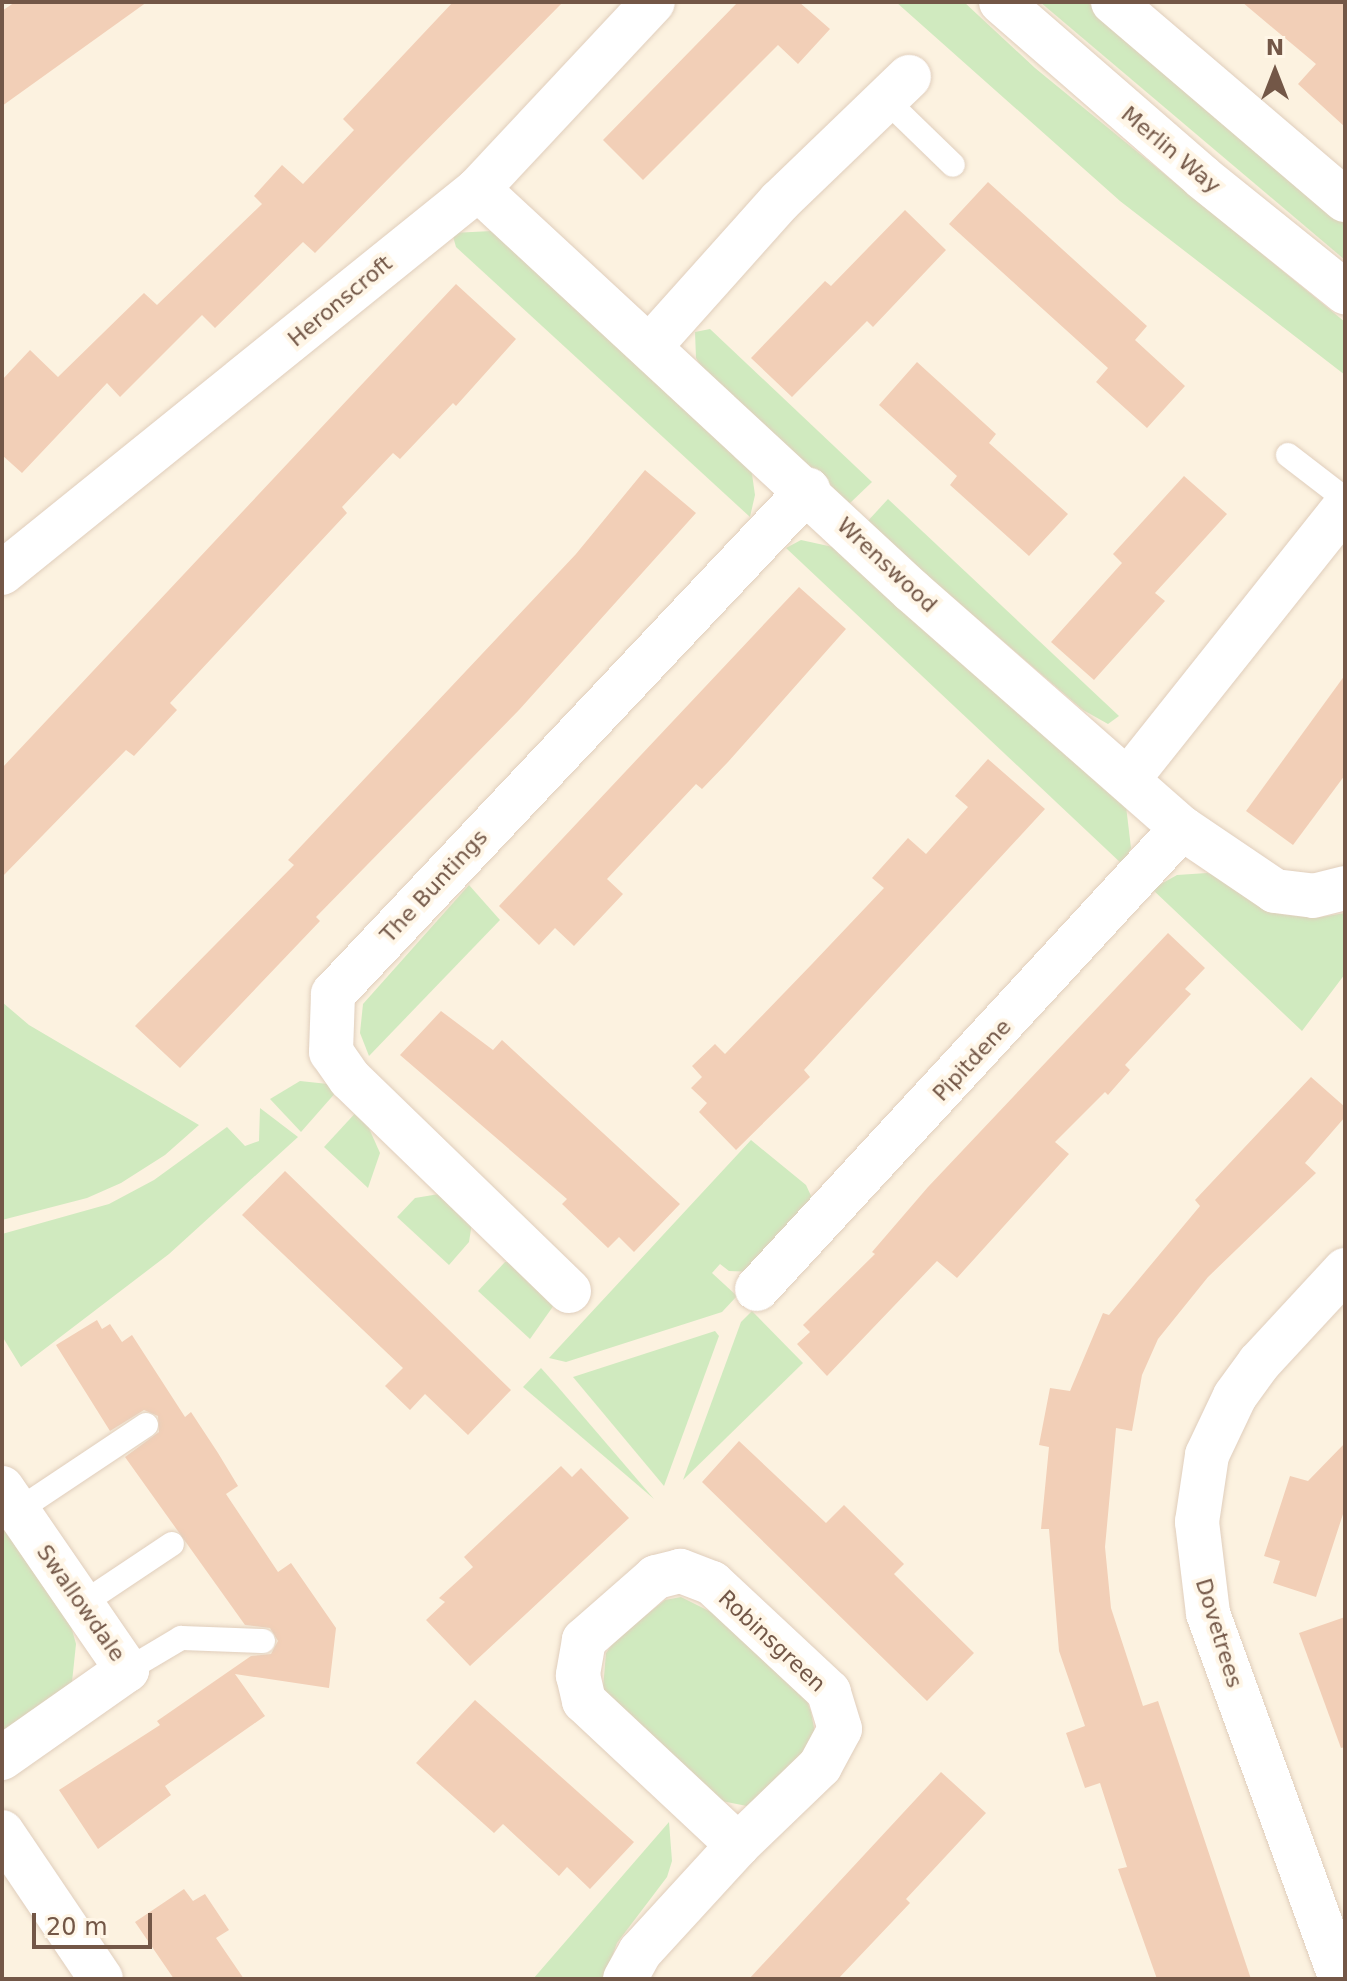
<!DOCTYPE html>
<html>
<head>
<meta charset="utf-8">
<style>
	body { margin:0 }
	#map { position:relative; width:1347px; height:1981px; overflow:hidden; background:#fcf2e0; font-family:"DejaVu Sans",sans-serif }
	div>[style] { position:absolute }
	.green>* { inset:0; background:#d0eabf }
	.building>* { inset:0; background:#f2cfb7 }
	.roads { filter:drop-shadow(0 0 2px #e0cebc) drop-shadow(0 0 2px #e0cebc) }
	.service>* { height:24px; margin:-12px; padding:0 12px; transform-origin:12px; border-radius:12px; background:#fff }
	.minor>* { height:44px; margin:-22px; padding:0 22px; transform-origin:22px; border-radius:22px; background:#fff }
	.tertiary>* { height:44px; margin:-22px; padding:0 22px; transform-origin:22px; border-radius:22px; background:#fff }
	span { translate:-50% -50%; white-space:nowrap; text-align:center; line-height:1.15; -webkit-text-stroke:8px #fff6e7; paint-order:stroke }
	.street-label { font-size:22px; color:#735747 }
	.frame { position:absolute; inset:0; border:4px solid #735747; pointer-events:none }
	.north { position:absolute; left:1235px; top:32px; width:80px; height:80px; -webkit-text-stroke:6px #fff6e7; paint-order:stroke; rotate:0deg; font-size:22px; font-weight:700; line-height:32px; text-align:center; color:#735747 }
	.north::after { content:''; display:block; margin:auto; width:28px; height:36px; background:#735747; clip-path:polygon(50% 0,100% 100%,50% 72%,0 100%) }
	.scale { position:absolute; left:32px; top:1913px; width:120px; height:36px; box-sizing:border-box; border:4px solid #735747; border-top:0; padding-left:10px; font-size:24px; line-height:28px; white-space:nowrap; color:#735747; -webkit-text-stroke:6px #fff6e7; paint-order:stroke }
</style>
</head>
<body>
<div id="map">
	<div class="green">
		<i style="clip-path:polygon(896px 2px,964px 2px,1035px 68px,1345px 322px,1345px 375px,1120px 201px)"></i>
		<i style="clip-path:polygon(1040px 2px,1087px 2px,1345px 217px,1345px 260px)"></i>
		<i style="clip-path:polygon(492px 231px,751px 467px,755px 495px,750px 517px,456px 247px,452px 233px)"></i>
		<i style="clip-path:polygon(710px 329px,872px 482px,848px 505px,706px 374px,696px 358px,695px 332px)"></i>
		<i style="clip-path:polygon(888px 499px,1119px 716px,1108px 724px,1083px 710px,866px 523px)"></i>
		<i style="clip-path:polygon(801px 540px,833px 547px,1126px 806px,1131px 848px,1123px 865px,786px 548px)"></i>
		<i style="clip-path:polygon(1207px 873px,1221px 875px,1280px 914px,1315px 918px,1345px 913px,1345px 974px,1302px 1031px,1152px 889px,1177px 875px)"></i>
		<i style="clip-path:polygon(469px 885px,500px 920px,369px 1056px,360px 1033px,363px 1004px)"></i>
		<i style="clip-path:polygon(2px 1002px,29px 1025px,199px 1125px,165px 1155px,121px 1183px,87px 1198px,2px 1220px)"></i>
		<i style="clip-path:polygon(300px 1081px,328px 1084px,337px 1091px,301px 1132px,270px 1099px)"></i>
		<i style="clip-path:polygon(260px 1108px,298px 1137px,169px 1254px,21px 1367px,2px 1336px,2px 1234px,109px 1204px,154px 1180px,227px 1127px,245px 1146px,259px 1141px)"></i>
		<i style="clip-path:polygon(360px 1108px,380px 1153px,368px 1188px,324px 1147px)"></i>
		<i style="clip-path:polygon(751px 1140px,806px 1185px,812px 1198px,756px 1272px,729px 1271px,720px 1264px,712px 1273px,737px 1296px,722px 1312px,566px 1362px,549px 1358px)"></i>
		<i style="clip-path:polygon(439px 1194px,472px 1223px,469px 1242px,449px 1265px,397px 1217px,415px 1198px)"></i>
		<i style="clip-path:polygon(505px 1262px,515px 1262px,554px 1305px,530px 1339px,478px 1291px)"></i>
		<i style="clip-path:polygon(752px 1311px,803px 1363px,683px 1480px,741px 1322px)"></i>
		<i style="clip-path:polygon(715px 1331px,719px 1336px,664px 1486px,573px 1377px)"></i>
		<i style="clip-path:polygon(541px 1368px,558px 1387px,654px 1499px,523px 1387px)"></i>
		<i style="clip-path:polygon(2px 1510px,71px 1626px,76px 1644px,72px 1682px,2px 1735px)"></i>
		<i style="clip-path:polygon(681px 1597px,717px 1615px,805px 1696px,811px 1712px,815px 1733px,810px 1751px,747px 1806px,706px 1798px,614px 1707px,603px 1688px,606px 1653px,616px 1639px,665px 1600px)"></i>
		<i style="clip-path:polygon(669px 1822px,672px 1861px,667px 1877px,617px 1943px,604px 1979px,533px 1979px)"></i>
	</div>
	<div class="building">
		<i style="clip-path:polygon(15px 2px,147px 2px,2px 106px,2px 11px)"></i>
		<i style="clip-path:polygon(453px 2px,563px 2px,315px 253px,303px 242px,215px 328px,202px 315px,120px 397px,107px 383px,22px 473px,2px 455px,2px 380px,30px 350px,58px 377px,144px 293px,157px 305px,262px 204px,254px 196px,282px 165px,303px 184px,354px 130px,343px 119px)"></i>
		<i style="clip-path:polygon(738px 2px,799px 2px,830px 29px,798px 64px,778px 45px,643px 180px,603px 140px)"></i>
		<i style="clip-path:polygon(1242px 2px,1345px 2px,1345px 127px,1298px 84px,1316px 64px)"></i>
		<i style="clip-path:polygon(988px 182px,1147px 326px,1135px 340px,1185px 386px,1147px 428px,1096px 382px,1108px 368px,949px 224px)"></i>
		<i style="clip-path:polygon(905px 210px,946px 250px,873px 327px,867px 321px,792px 397px,751px 358px,825px 281px,831px 286px)"></i>
		<i style="clip-path:polygon(456px 284px,516px 339px,456px 406px,453px 403px,400px 459px,393px 453px,342px 507px,347px 513px,170px 703px,177px 710px,134px 756px,126px 750px,2px 877px,2px 768px)"></i>
		<i style="clip-path:polygon(917px 362px,996px 434px,989px 443px,1068px 514px,1029px 556px,950px 485px,957px 476px,879px 405px)"></i>
		<i style="clip-path:polygon(645px 470px,696px 513px,519px 710px,316px 917px,320px 921px,180px 1068px,135px 1026px,294px 865px,288px 860px,576px 554px)"></i>
		<i style="clip-path:polygon(1184px 476px,1227px 514px,1155px 593px,1165px 601px,1094px 680px,1051px 642px,1122px 563px,1113px 554px)"></i>
		<i style="clip-path:polygon(799px 587px,846px 629px,728px 762px,702px 789px,696px 784px,607px 879px,623px 894px,574px 946px,555px 928px,539px 945px,499px 906px)"></i>
		<i style="clip-path:polygon(1345px 675px,1345px 775px,1293px 845px,1246px 811px)"></i>
		<i style="clip-path:polygon(988px 759px,1045px 809px,804px 1070px,810px 1077px,736px 1150px,699px 1112px,707px 1103px,691px 1088px,702px 1077px,692px 1066px,715px 1044px,725px 1054px,812px 964px,884px 888px,872px 878px,908px 838px,926px 854px,968px 807px,955px 796px)"></i>
		<i style="clip-path:polygon(1168px 933px,1205px 968px,1185px 989px,1191px 994px,1125px 1065px,1130px 1070px,1108px 1095px,1105px 1092px,1055px 1142px,1069px 1154px,957px 1278px,937px 1261px,827px 1376px,797px 1344px,810px 1332px,803px 1325px,875px 1254px,872px 1252px,928px 1187px)"></i>
		<i style="clip-path:polygon(441px 1011px,493px 1050px,502px 1040px,680px 1204px,634px 1252px,619px 1237px,608px 1248px,562px 1204px,567px 1199px,400px 1055px)"></i>
		<i style="clip-path:polygon(1311px 1077px,1345px 1107px,1345px 1117px,1305px 1163px,1316px 1173px,1208px 1277px,1158px 1339px,1142px 1375px,1132px 1431px,1116px 1428px,1105px 1547px,1111px 1608px,1143px 1706px,1158px 1701px,1251px 1979px,1157px 1979px,1118px 1869px,1127px 1867px,1100px 1783px,1085px 1788px,1066px 1733px,1085px 1726px,1059px 1651px,1049px 1529px,1041px 1529px,1049px 1447px,1039px 1445px,1050px 1388px,1070px 1391px,1103px 1313px,1109px 1315px,1200px 1206px,1195px 1200px)"></i>
		<i style="clip-path:polygon(285px 1171px,511px 1390px,468px 1435px,425px 1394px,410px 1410px,385px 1386px,403px 1368px,242px 1215px)"></i>
		<i style="clip-path:polygon(97px 1320px,102px 1329px,110px 1324px,122px 1342px,132px 1335px,185px 1417px,191px 1412px,218px 1453px,238px 1486px,226px 1494px,278px 1572px,291px 1563px,336px 1628px,329px 1688px,235px 1674px,265px 1716px,165px 1786px,171px 1795px,98px 1849px,59px 1790px,160px 1725px,157px 1721px,251px 1656px,271px 1654px,278px 1641px,270px 1628px,245px 1625px,125px 1457px,159px 1432px,158px 1416px,144px 1410px,110px 1431px,56px 1345px)"></i>
		<i style="clip-path:polygon(739px 1441px,826px 1523px,844px 1505px,904px 1564px,894px 1574px,974px 1653px,927px 1701px,702px 1482px)"></i>
		<i style="clip-path:polygon(1345px 1443px,1345px 1508px,1316px 1597px,1273px 1583px,1280px 1561px,1264px 1556px,1290px 1476px,1308px 1481px)"></i>
		<i style="clip-path:polygon(561px 1466px,572px 1477px,581px 1468px,629px 1518px,470px 1666px,426px 1620px,445px 1602px,439px 1598px,473px 1567px,464px 1557px)"></i>
		<i style="clip-path:polygon(1345px 1617px,1345px 1747px,1341px 1748px,1299px 1633px)"></i>
		<i style="clip-path:polygon(475px 1700px,634px 1842px,590px 1889px,567px 1867px,559px 1876px,503px 1824px,494px 1833px,416px 1763px)"></i>
		<i style="clip-path:polygon(941px 1772px,986px 1813px,906px 1899px,910px 1903px,838px 1979px,749px 1979px)"></i>
		<i style="clip-path:polygon(184px 1889px,193px 1901px,205px 1894px,229px 1930px,216px 1938px,244px 1979px,174px 1979px,135px 1922px)"></i>
	</div>
	<div class="roads">
		<div class="service">
			<i style="left:886px;top:100px;width:93px;rotate:44.1deg"></i>
			<i style="left:1288px;top:455px;width:72px;rotate:37.7deg"></i>
			<i style="left:17px;top:1511px;width:155px;rotate:-33.7deg"></i>
			<i style="left:82px;top:1604px;width:108px;rotate:-33.7deg"></i>
			<i style="left:127px;top:1670px;width:63px;rotate:-30.7deg"></i>
			<i style="left:181px;top:1638px;width:82px;rotate:2.1deg"></i>
		</div>
		<div class="minor">
			<i style="left:1113px;top:2px;width:305px;rotate:40.5deg"></i>
			<i style="left:478px;top:189px;width:592px;rotate:42.81deg"></i>
			<i style="left:912px;top:591px;width:359px;rotate:41.3deg"></i>
			<i style="left:1182px;top:828px;width:112px;rotate:34.1deg"></i>
			<i style="left:1275px;top:891px;width:38px;rotate:7deg"></i>
			<i style="left:1313px;top:896px;width:33px;rotate:-14deg"></i>
			<i style="left:652px;top:344px;width:192px;rotate:-48.2deg"></i>
			<i style="left:780px;top:201px;width:179px;rotate:-43.9deg"></i>
			<i style="left:2px;top:573px;width:612px;rotate:-38.89deg"></i>
			<i style="left:478px;top:189px;width:256px;rotate:-46.9deg"></i>
			<i style="left:1129px;top:778px;width:347px;rotate:-51.5deg"></i>
			<i style="left:757px;top:1289px;width:627px;rotate:-47.33deg"></i>
			<i style="left:569px;top:1291px;width:305px;rotate:-135.9deg"></i>
			<i style="left:350px;top:1079px;width:33px;rotate:-125deg"></i>
			<i style="left:331px;top:1052px;width:58px;rotate:-88deg"></i>
			<i style="left:333px;top:994px;width:693px;rotate:-46.7deg"></i>
			<i style="left:2px;top:1488px;width:221px;rotate:55.5deg"></i>
			<i style="left:127px;top:1670px;width:153px;rotate:144.9deg"></i>
			<i style="left:2px;top:1832px;width:177px;rotate:56deg"></i>
			<i style="left:625px;top:1979px;width:31px;rotate:-61deg"></i>
			<i style="left:640px;top:1952px;width:145px;rotate:-47.5deg"></i>
			<i style="left:738px;top:1845px;width:114px;rotate:-43.9deg"></i>
			<i style="left:820px;top:1766px;width:42px;rotate:-61.6deg"></i>
			<i style="left:840px;top:1729px;width:39px;rotate:-107deg"></i>
			<i style="left:829px;top:1692px;width:160px;rotate:-137deg"></i>
			<i style="left:712px;top:1583px;width:34px;rotate:-159deg"></i>
			<i style="left:680px;top:1571px;width:25px;rotate:166deg"></i>
			<i style="left:656px;top:1577px;width:96px;rotate:138.8deg"></i>
			<i style="left:584px;top:1640px;width:36px;rotate:100deg"></i>
			<i style="left:578px;top:1675px;width:27px;rotate:77deg"></i>
			<i style="left:584px;top:1701px;width:211px;rotate:43.1deg"></i>
			<i style="left:1341px;top:1979px;width:389px;rotate:-110deg"></i>
			<i style="left:1208px;top:1613px;width:92px;rotate:-96.9deg"></i>
			<i style="left:1197px;top:1522px;width:68px;rotate:-81.5deg"></i>
			<i style="left:1207px;top:1455px;width:65px;rotate:-64.6deg"></i>
			<i style="left:1235px;top:1396px;width:41px;rotate:-54deg"></i>
			<i style="left:1259px;top:1363px;width:127px;rotate:-47.2deg"></i>
		</div>
		<div class="tertiary">
			<i style="left:1001px;top:2px;width:267px;rotate:41deg"></i>
			<i style="left:1202px;top:177px;width:184px;rotate:38.8deg"></i>
		</div>
	</div>
	<div class="street-label">
		<span style="left:1171px;top:150px;rotate:40deg">Merlin Way</span>
		<span style="left:340px;top:301px;rotate:-40deg">Heronscroft</span>
		<span style="left:887px;top:565px;rotate:43deg">Wrenswood</span>
		<span style="left:434px;top:886px;rotate:-47deg">The Buntings</span>
		<span style="left:972px;top:1060px;rotate:-47deg">Pipitdene</span>
		<span style="left:81px;top:1603px;rotate:55deg">Swallowdale</span>
		<span style="left:1219px;top:1633px;rotate:73deg">Dovetrees</span>
		<span style="left:772px;top:1641px;rotate:43deg">Robinsgreen</span>
	</div>
	<div class="frame"></div>
	<div class="north">N</div>
	<div class="scale">20 m</div>
</div>
</body>
</html>
